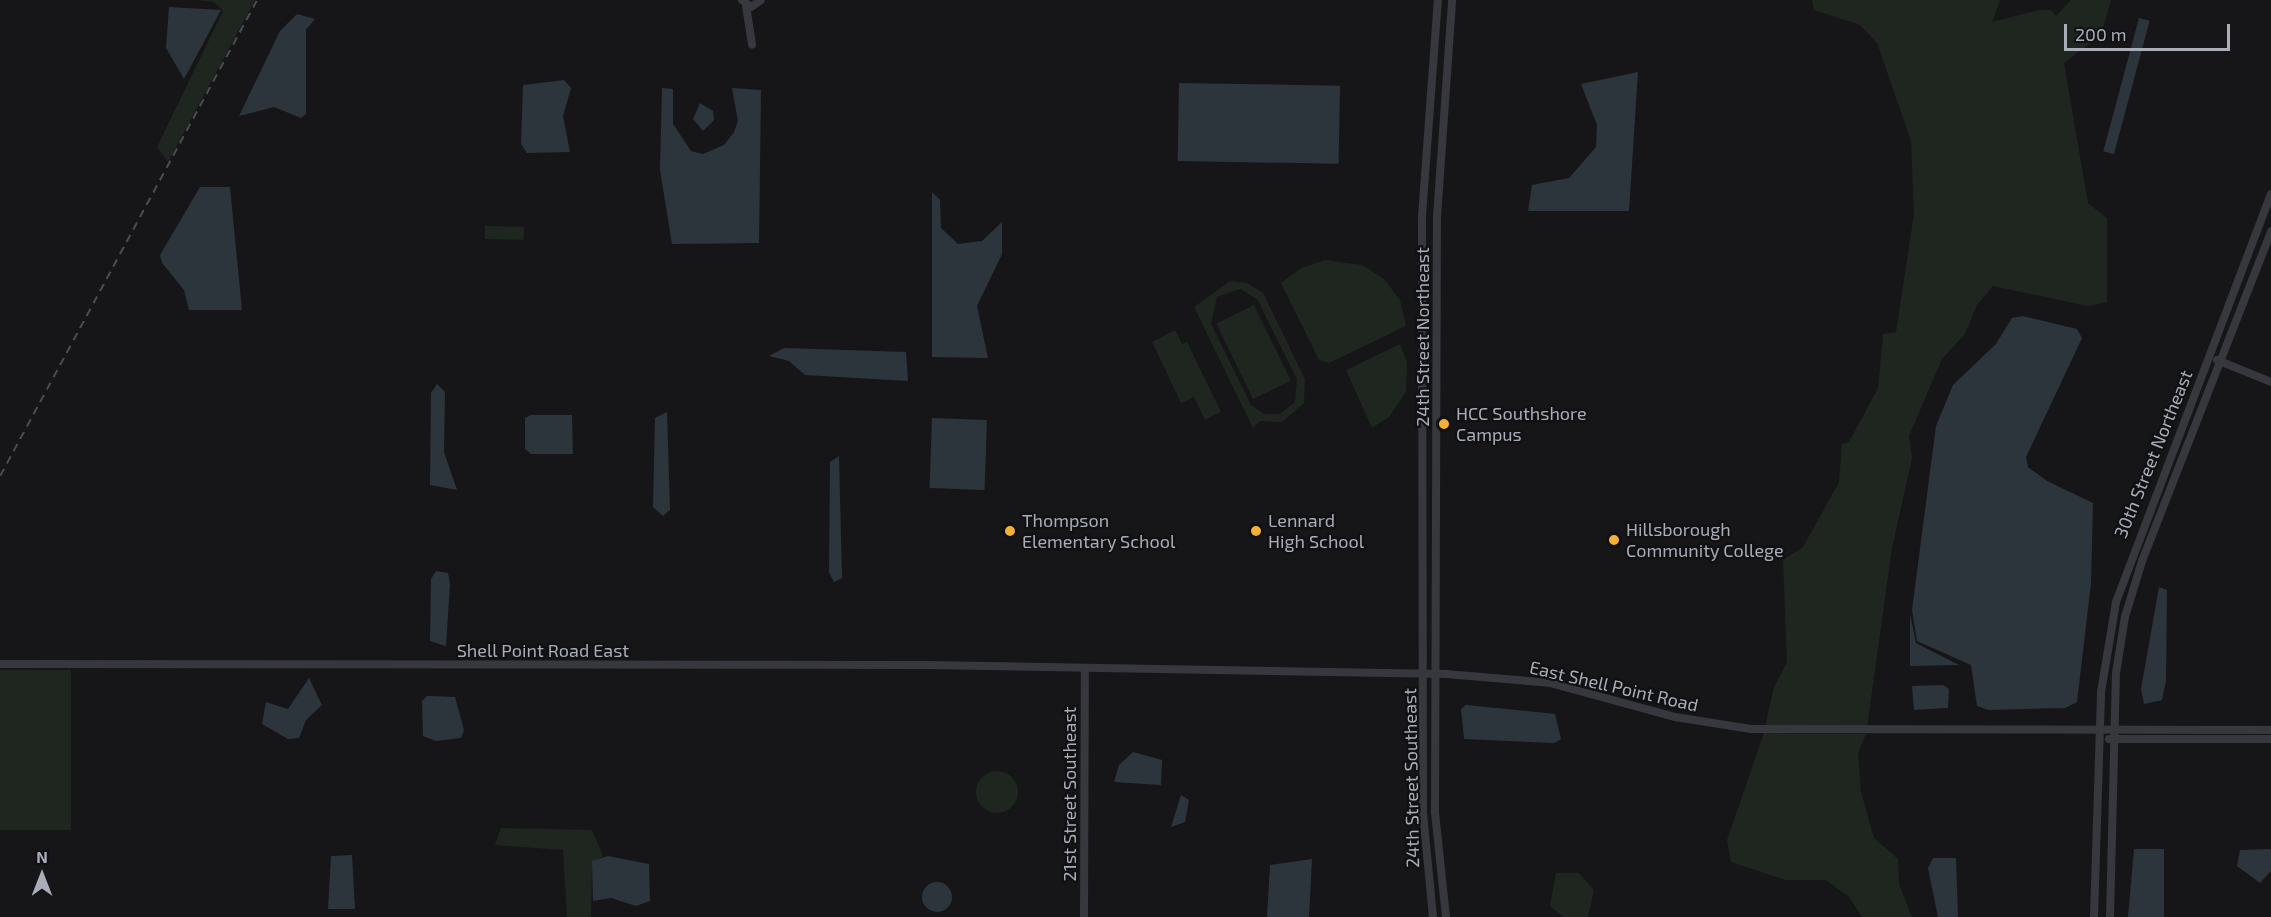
<!DOCTYPE html>
<html>
<head>
<meta charset="utf-8">
<style>
	body { margin:0 }
	#map { position:relative; width:2271px; height:917px; overflow:hidden; background:#161618; font-family:"Exo 2",sans-serif }
	div>[style] { position:absolute }
	.green>* { inset:0; background:#1e261f; transform-origin:0 0 }
	.round { border-radius:50% }
	.water>* { inset:0; background:#2c353c; transform-origin:0 0 }
	.minor>* { height:8px; margin:-4px; padding:0 4px; transform-origin:4px; border-radius:4px; background:#37383d }
	.rail>* { height:1.5px; margin-top:-0.75px; transform-origin:0; background:repeating-linear-gradient(90deg,#4a4c52 0 8px,transparent 0 14px) }
	.dots>* { width:16px; height:16px; translate:-50% -50%; box-sizing:border-box; border:3px solid #111113; border-radius:50% }
	span { translate:-50% -50%; white-space:nowrap; text-align:center; line-height:1.15; -webkit-text-stroke:4.5px #111113; paint-order:stroke }
	.street-label { font-size:18px; color:#a8adb8 }
	.poi-label { font-size:18px; color:#a8adb8 }
	.left { translate:0 -50%; text-align:left }
	.north { position:absolute; left:12px; top:845px; width:60px; height:60px; -webkit-text-stroke:4px #111113; paint-order:stroke; rotate:0deg; font-size:16px; font-weight:700; line-height:24px; text-align:center; color:#a8adb8 }
	.north::after { content:''; display:block; margin:auto; width:21px; height:27px; background:#a8adb8; clip-path:polygon(50% 0,100% 100%,50% 72%,0 100%) }
	.scale { position:absolute; left:2064px; top:24px; width:166px; height:27px; box-sizing:border-box; border:3px solid #a8adb8; border-top:0; padding-left:8px; font-size:18px; line-height:21px; white-space:nowrap; color:#a8adb8; -webkit-text-stroke:4px #111113; paint-order:stroke }
</style>
</head>
<body>
<div id="map">
	<div class="green">
		<i style="clip-path:polygon(195px 0,255px 0,168px 162px,157px 147px,223px 11px,214px 2px)"></i>
		<i style="clip-path:polygon(1812px 0,2000px 0,1992px 22px,2039px 10px,2051px 10px,2056px 16px,2071px 0,2111px 0,2101px 35px,2064px 63px,2088px 203px,2107px 218px,2107px 302px,2088px 306px,1993px 286px,1977px 305px,1965px 334px,1942px 359px,1909px 436px,1912px 458px,1892px 548px,1867px 728px,1765px 726px,1774px 687px,1787px 662px,1783px 560px,1803px 547px,1839px 482px,1842px 444px,1849px 442px,1878px 388px,1883px 334px,1896px 332px,1914px 214px,1911px 141px,1877px 43px,1860px 25px,1814px 10px)"></i>
		<i style="left:485px;top:226px;width:39px;height:13px;rotate:1deg"></i>
		<i style="clip-path:polygon(1325px 260px,1362px 265px,1384px 279px,1400px 300px,1406px 326px,1329px 363px,1319px 360px,1281px 283px,1301px 268px)"></i>
		<i style="clip-path:polygon(evenodd,1230px 281px,1247px 283px,1263px 293px,1305px 379px,1304px 403px,1282px 422px,1260px 421px,1253px 428px,1194px 307px,1230px 281px,1240px 289px,1257px 299px,1297px 379px,1295px 402px,1280px 414px,1264px 414px,1251px 405px,1211px 324px,1217px 297px,1240px 289px)"></i>
		<i style="left:1254px;top:305px;width:84px;height:42px;rotate:64deg"></i>
		<i style="clip-path:polygon(1175px 330px,1182px 344px,1187px 342px,1221px 412px,1205px 420px,1194px 397px,1181px 403px,1152px 342px)"></i>
		<i style="clip-path:polygon(1400px 344px,1407px 362px,1406px 392px,1389px 417px,1372px 428px,1346px 370px)"></i>
		<i style="left:0;top:670px;width:71px;height:160px"></i>
		<i style="clip-path:polygon(1764px 733px,1866px 734px,1858px 753px,1861px 792px,1874px 838px,1898px 859px,1899px 884px,1912px 917px,1862px 917px,1849px 897px,1826px 880px,1785px 880px,1731px 862px,1727px 840px)"></i>
		<i class="round" style="left:976px;top:771px;width:42px;height:42px"></i>
		<i style="clip-path:polygon(501px 828px,592px 830px,603px 856px,592px 866px,591px 917px,567px 917px,563px 850px,495px 845px)"></i>
		<i style="clip-path:polygon(1556px 873px,1579px 873px,1587px 882px,1594px 890px,1588px 917px,1563px 917px,1550px 906px)"></i>
	</div>
	<div class="water">
		<i style="clip-path:polygon(169px 7px,221px 10px,184px 79px,166px 48px)"></i>
		<i style="clip-path:polygon(297px 14px,315px 19px,306px 30px,306px 114px,301px 118px,274px 107px,239px 116px,280px 31px)"></i>
		<i style="left:2139px;top:18px;width:11px;height:138px;rotate:15deg"></i>
		<i style="clip-path:polygon(1638px 72px,1629px 211px,1528px 211px,1532px 185px,1569px 178px,1596px 147px,1597px 125px,1581px 84px)"></i>
		<i style="clip-path:polygon(564px 80px,571px 88px,563px 116px,570px 152px,527px 153px,521px 144px,523px 85px)"></i>
		<i style="left:1179px;top:83px;width:161px;height:78px;rotate:1deg"></i>
		<i style="clip-path:polygon(662px 88px,673px 89px,673px 124px,691px 151px,703px 154px,724px 145px,734px 132px,738px 121px,732px 88px,761px 90px,759px 243px,672px 244px,660px 170px)"></i>
		<i style="clip-path:polygon(700px 103px,713px 111px,714px 120px,703px 131px,693px 119px)"></i>
		<i style="clip-path:polygon(200px 187px,230px 187px,242px 310px,189px 310px,184px 290px,162px 263px,160px 255px)"></i>
		<i style="clip-path:polygon(932px 192px,940px 200px,941px 228px,958px 244px,982px 241px,1002px 222px,1002px 254px,977px 306px,988px 358px,932px 357px)"></i>
		<i style="clip-path:polygon(2023px 316px,2077px 329px,2082px 338px,2026px 457px,2028px 467px,2047px 481px,2093px 503px,2091px 583px,2077px 702px,2065px 708px,1989px 710px,1977px 706px,1971px 665px,1917px 641px,1912px 610px,1936px 426px,1953px 385px,1996px 344px,2012px 318px)"></i>
		<i style="clip-path:polygon(784px 348px,906px 352px,908px 381px,805px 375px,789px 361px,769px 356px)"></i>
		<i style="clip-path:polygon(437px 384px,445px 392px,444px 452px,457px 490px,430px 485px,431px 393px)"></i>
		<i style="clip-path:polygon(667px 412px,670px 510px,663px 516px,653px 507px,655px 418px)"></i>
		<i style="clip-path:polygon(531px 415px,572px 415px,573px 454px,531px 454px,525px 449px,525px 418px)"></i>
		<i style="left:932px;top:418px;width:55px;height:70px;rotate:2deg"></i>
		<i style="clip-path:polygon(839px 456px,842px 578px,834px 582px,829px 572px,830px 462px)"></i>
		<i style="clip-path:polygon(436px 571px,448px 573px,450px 584px,446px 646px,430px 641px,431px 579px)"></i>
		<i style="clip-path:polygon(2159px 587px,2167px 590px,2166px 681px,2162px 700px,2144px 704px,2141px 689px)"></i>
		<i style="clip-path:polygon(1910px 614px,1916px 643px,1959px 665px,1910px 666px)"></i>
		<i style="clip-path:polygon(309px 678px,322px 705px,306px 720px,299px 738px,288px 739px,262px 724px,266px 702px,288px 709px)"></i>
		<i style="clip-path:polygon(1943px 685px,1949px 689px,1948px 708px,1914px 710px,1912px 686px)"></i>
		<i style="clip-path:polygon(427px 696px,455px 697px,464px 730px,461px 738px,436px 741px,423px 736px,422px 701px)"></i>
		<i style="clip-path:polygon(1466px 705px,1555px 714px,1561px 739px,1554px 743px,1464px 739px,1461px 709px)"></i>
		<i style="clip-path:polygon(1133px 752px,1162px 760px,1161px 785px,1114px 782px,1119px 765px)"></i>
		<i style="clip-path:polygon(1181px 795px,1189px 800px,1185px 822px,1171px 827px)"></i>
		<i style="clip-path:polygon(2134px 849px,2164px 849px,2164px 917px,2128px 917px)"></i>
		<i style="clip-path:polygon(2271px 849px,2271px 871px,2260px 883px,2237px 866px,2240px 850px)"></i>
		<i style="clip-path:polygon(352px 855px,355px 909px,328px 909px,331px 856px)"></i>
		<i style="clip-path:polygon(608px 856px,649px 864px,650px 901px,636px 906px,611px 898px,593px 901px,592px 861px)"></i>
		<i style="clip-path:polygon(1933px 858px,1956px 858px,1958px 917px,1938px 917px,1928px 868px)"></i>
		<i style="clip-path:polygon(1312px 859px,1309px 917px,1267px 917px,1270px 865px)"></i>
		<i class="round" style="left:922px;top:882px;width:30px;height:30px"></i>
	</div>
	<div class="minor">
		<i style="left:742px;top:0;width:11px;rotate:38deg"></i>
		<i style="left:751px;top:7px;width:12px;rotate:-35deg"></i>
		<i style="left:746px;top:6px;width:39px;rotate:81deg"></i>
		<i style="left:2217px;top:360px;width:58px;rotate:22.2deg"></i>
		<i style="left:0;top:664px;width:927px;rotate:0.06deg"></i>
		<i style="left:927px;top:665px;width:519px;rotate:0.99deg"></i>
		<i style="left:1446px;top:674px;width:104px;rotate:4.9deg"></i>
		<i style="left:1550px;top:683px;width:130px;rotate:15.2deg"></i>
		<i style="left:1675px;top:717px;width:77px;rotate:9deg"></i>
		<i style="left:1751px;top:729px;width:520px;rotate:0.11deg"></i>
		<i style="left:2109px;top:739px;width:162px"></i>
		<i style="left:1084px;top:917px;width:246px;rotate:-89.8deg"></i>
		<i style="left:1433px;top:917px;width:104px;rotate:-95.5deg"></i>
		<i style="left:1423px;top:813px;width:597px;rotate:-90.1deg"></i>
		<i style="left:1422px;top:216px;width:217px;rotate:-85.8deg"></i>
		<i style="left:1446px;top:917px;width:106px;rotate:-96deg"></i>
		<i style="left:1435px;top:812px;width:595px;rotate:-89.81deg"></i>
		<i style="left:1437px;top:217px;width:218px;rotate:-86deg"></i>
		<i style="left:2094px;top:917px;width:225px;rotate:-88.2deg"></i>
		<i style="left:2101px;top:692px;width:91px;rotate:-80.5deg"></i>
		<i style="left:2116px;top:602px;width:436px;rotate:-69.2deg"></i>
		<i style="left:2110px;top:917px;width:244px;rotate:-88.6deg"></i>
		<i style="left:2116px;top:673px;width:57px;rotate:-80.9deg"></i>
		<i style="left:2125px;top:617px;width:59px;rotate:-73.1deg"></i>
		<i style="left:2142px;top:561px;width:354px;rotate:-68.6deg"></i>
	</div>
	<div class="rail">
		<i style="left:0;top:476px;width:541px;rotate:-61.63deg"></i>
	</div>
	<div class="dots">
		<i style="left:1444px;top:424px;background:#f2b134"></i>
		<i style="left:1010px;top:531px;background:#f2b134"></i>
		<i style="left:1256px;top:531px;background:#f2b134"></i>
		<i style="left:1614px;top:540px;background:#f2b134"></i>
	</div>
	<div class="street-label">
		<span style="left:1422px;top:337px;rotate:-90deg">24th Street Northeast</span>
		<span style="left:2153px;top:454px;rotate:-68deg">30th Street Northeast</span>
		<span style="left:543px;top:650px">Shell Point Road East</span>
		<span style="left:1614px;top:686px;rotate:13deg">East Shell Point Road</span>
		<span style="left:1411px;top:778px;rotate:-91deg">24th Street Southeast</span>
		<span style="left:1069px;top:794px;rotate:-90deg">21st Street Southeast</span>
	</div>
	<div class="poi-label">
		<span class="left" style="left:1456px;top:424px">HCC Southshore<br>Campus</span>
		<span class="left" style="left:1022px;top:531px">Thompson<br>Elementary School</span>
		<span class="left" style="left:1268px;top:531px">Lennard<br>High School</span>
		<span class="left" style="left:1626px;top:540px">Hillsborough<br>Community College</span>
	</div>
	<div class="north">N</div>
	<div class="scale">200 m</div>
</div>
</body>
</html>
